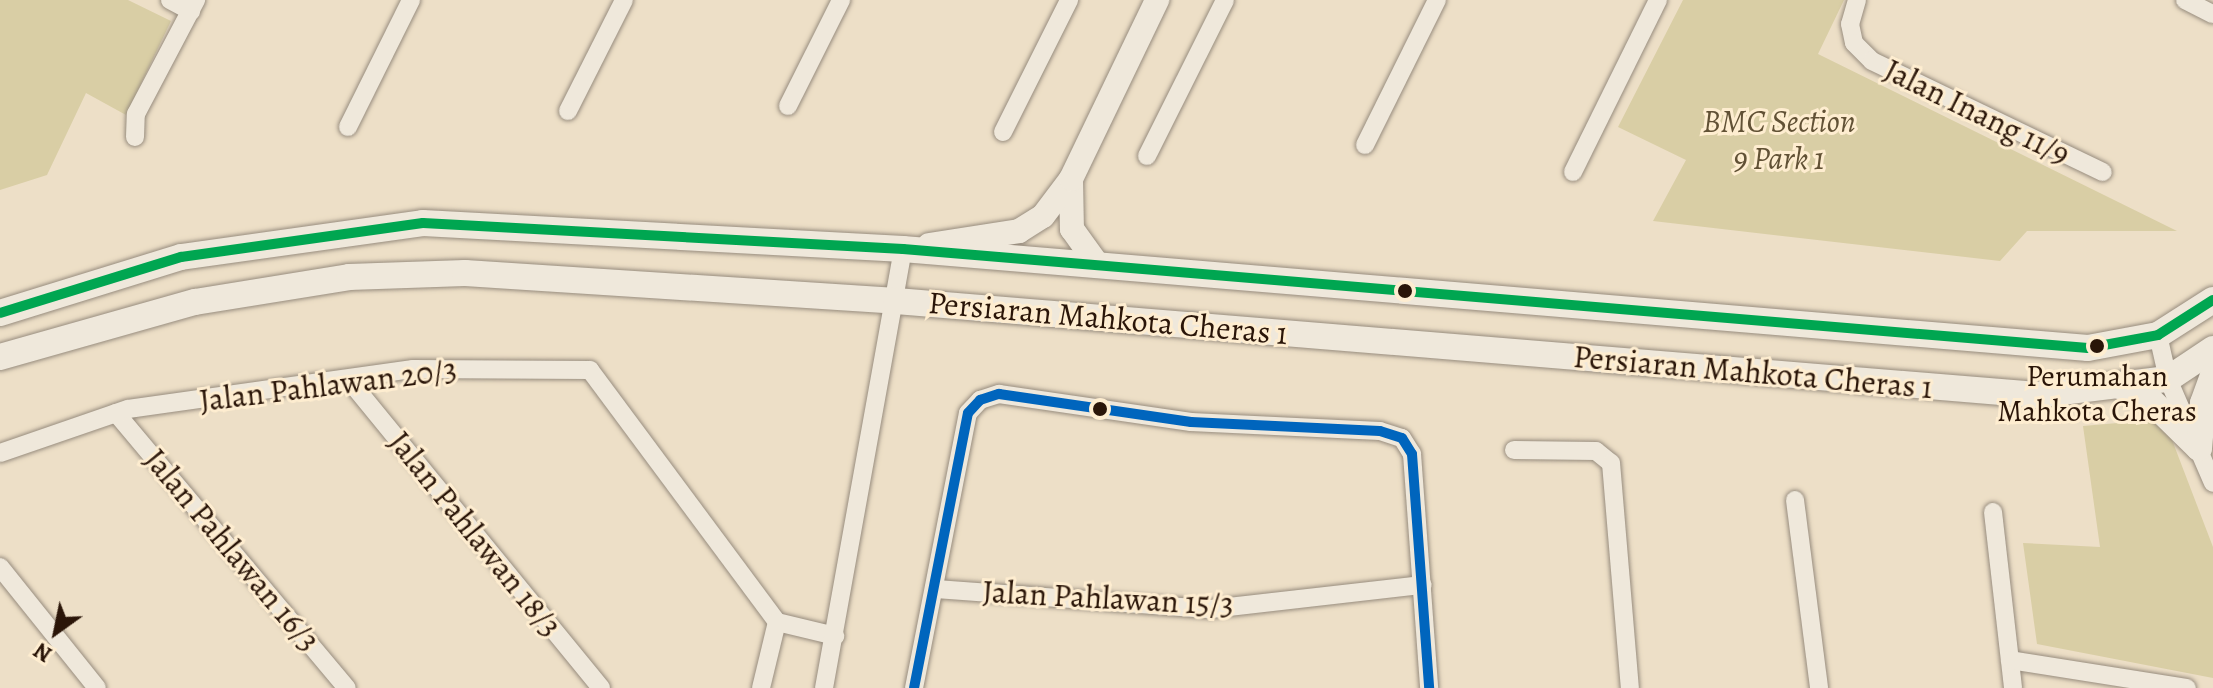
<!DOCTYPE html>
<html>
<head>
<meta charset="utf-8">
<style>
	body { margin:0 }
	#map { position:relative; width:2213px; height:688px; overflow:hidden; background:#eddfc7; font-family:Alegreya,serif }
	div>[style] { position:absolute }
	.green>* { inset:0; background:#d9cea5 }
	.roads { filter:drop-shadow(0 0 2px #978c7e) drop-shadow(0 0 2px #978c7e) }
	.minor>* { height:18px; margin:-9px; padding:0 9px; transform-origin:9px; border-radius:9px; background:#efe8db }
	.tertiary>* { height:24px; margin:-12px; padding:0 12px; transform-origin:12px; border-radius:12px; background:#efe8db }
	.secondary>* { height:26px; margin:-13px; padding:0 13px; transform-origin:13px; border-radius:13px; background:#efe8db }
	.bus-1>* { height:10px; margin:-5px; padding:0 5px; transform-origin:5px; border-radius:5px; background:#00a651 }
	.bus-2>* { height:10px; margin:-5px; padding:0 5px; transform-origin:5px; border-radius:5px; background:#0065bd }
	.dots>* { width:22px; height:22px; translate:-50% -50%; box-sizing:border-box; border:4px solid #feedd0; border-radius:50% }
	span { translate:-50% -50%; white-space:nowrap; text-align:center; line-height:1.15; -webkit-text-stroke:6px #feedd0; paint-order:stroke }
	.bus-label { font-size:30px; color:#2a1508 }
	.street-label { font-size:32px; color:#2a1508 }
	.park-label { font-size:32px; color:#615135; font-style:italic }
	.north { position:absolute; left:16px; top:592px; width:80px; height:80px; -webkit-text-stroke:6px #feedd0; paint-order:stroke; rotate:213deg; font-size:22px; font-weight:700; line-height:32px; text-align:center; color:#2a1508 }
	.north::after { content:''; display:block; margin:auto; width:28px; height:36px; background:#2a1508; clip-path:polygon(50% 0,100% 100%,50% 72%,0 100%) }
</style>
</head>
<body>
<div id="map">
	<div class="green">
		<i style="clip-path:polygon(0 0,128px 0,171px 21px,126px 115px,86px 93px,47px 175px,0 190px)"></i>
		<i style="clip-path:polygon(1683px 0,1844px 0,1818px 54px,2177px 231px,2027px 231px,2000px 261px,1653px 221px,1686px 160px,1618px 127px)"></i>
		<i style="clip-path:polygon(2164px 419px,2213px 547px,2213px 678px,2037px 644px,2023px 543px,2100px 547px,2083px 426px)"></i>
	</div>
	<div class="roads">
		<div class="minor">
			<i style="left:170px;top:0;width:24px;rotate:28deg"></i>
			<i style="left:1857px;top:0;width:25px;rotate:106deg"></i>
			<i style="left:1850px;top:24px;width:19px;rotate:78deg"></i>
			<i style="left:1854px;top:43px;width:25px;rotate:45deg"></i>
			<i style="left:1872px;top:61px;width:256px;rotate:25.7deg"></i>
			<i style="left:2185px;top:0;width:31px;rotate:27deg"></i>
			<i style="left:788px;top:106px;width:119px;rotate:-63.4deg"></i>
			<i style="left:568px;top:111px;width:124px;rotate:-63.2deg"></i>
			<i style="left:348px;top:127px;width:142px;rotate:-63.6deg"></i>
			<i style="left:1003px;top:132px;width:148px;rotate:-63.4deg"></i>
			<i style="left:135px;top:137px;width:23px;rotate:-88deg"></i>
			<i style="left:136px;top:114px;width:129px;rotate:-62.2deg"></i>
			<i style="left:1365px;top:145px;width:162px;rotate:-63.6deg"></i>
			<i style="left:1147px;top:156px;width:174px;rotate:-63.4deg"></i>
			<i style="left:1573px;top:172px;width:192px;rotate:-63.7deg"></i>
			<i style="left:2158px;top:335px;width:45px;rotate:77.2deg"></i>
			<i style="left:2168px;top:379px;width:113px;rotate:66.6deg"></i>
			<i style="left:349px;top:380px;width:398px;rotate:50.7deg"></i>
			<i style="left:116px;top:413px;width:359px;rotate:50deg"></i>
			<i style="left:1514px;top:450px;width:82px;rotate:0.7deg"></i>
			<i style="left:1596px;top:451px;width:19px;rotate:39deg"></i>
			<i style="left:1611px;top:463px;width:226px;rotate:85.2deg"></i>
			<i style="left:0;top:453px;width:135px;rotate:-19deg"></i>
			<i style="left:128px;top:409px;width:288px;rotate:-8deg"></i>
			<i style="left:413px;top:369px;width:177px;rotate:0.3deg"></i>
			<i style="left:590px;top:370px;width:314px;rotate:53.4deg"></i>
			<i style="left:1795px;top:500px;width:190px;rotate:82.7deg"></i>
			<i style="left:1993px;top:512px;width:177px;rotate:83.5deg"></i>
			<i style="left:0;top:567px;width:155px;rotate:51.3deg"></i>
			<i style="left:936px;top:589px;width:276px;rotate:4.2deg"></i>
			<i style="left:1211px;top:609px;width:213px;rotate:-6.5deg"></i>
			<i style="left:777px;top:622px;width:60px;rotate:13.6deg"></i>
			<i style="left:2010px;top:660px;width:179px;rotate:9deg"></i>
			<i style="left:761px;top:688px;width:68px;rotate:-76.4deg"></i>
			<i style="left:824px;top:688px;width:446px;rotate:-79.8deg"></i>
			<i style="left:914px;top:688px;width:280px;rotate:-78.9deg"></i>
			<i style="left:968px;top:413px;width:18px;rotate:-47deg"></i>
			<i style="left:980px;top:400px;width:20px;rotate:-18deg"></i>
			<i style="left:999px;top:394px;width:194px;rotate:8.3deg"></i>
			<i style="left:1191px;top:422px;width:189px;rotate:2.7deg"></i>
			<i style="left:1380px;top:431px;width:23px;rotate:18deg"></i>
			<i style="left:1402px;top:438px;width:19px;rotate:58deg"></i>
			<i style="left:1412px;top:454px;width:235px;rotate:85.8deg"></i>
		</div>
		<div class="tertiary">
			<i style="left:1071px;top:179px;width:50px;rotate:88.9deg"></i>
			<i style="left:1072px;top:229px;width:44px;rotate:54.2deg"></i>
			<i style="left:929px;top:245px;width:91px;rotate:-8.8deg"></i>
			<i style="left:1019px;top:231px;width:28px;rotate:-32deg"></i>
			<i style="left:1043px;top:216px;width:46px;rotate:-52.9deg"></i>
			<i style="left:1071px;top:179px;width:199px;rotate:-64.3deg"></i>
		</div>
		<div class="secondary">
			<i style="left:0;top:313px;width:189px;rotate:-17.2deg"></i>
			<i style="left:181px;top:257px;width:244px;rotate:-8deg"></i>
			<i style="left:423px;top:223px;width:481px;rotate:3.1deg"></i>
			<i style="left:903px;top:249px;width:1189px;rotate:4.78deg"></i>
			<i style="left:2088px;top:348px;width:71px;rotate:-10.5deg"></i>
			<i style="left:2158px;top:335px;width:65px;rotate:-32.5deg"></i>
			<i style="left:0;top:357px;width:203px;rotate:-15.8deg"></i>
			<i style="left:195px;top:302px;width:156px;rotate:-9.2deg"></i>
			<i style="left:349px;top:277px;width:116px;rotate:-2deg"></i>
			<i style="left:465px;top:273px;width:432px;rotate:3.7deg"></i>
			<i style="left:896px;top:301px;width:1145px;rotate:4.71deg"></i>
			<i style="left:2037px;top:395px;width:132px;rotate:-7deg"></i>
			<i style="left:2168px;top:379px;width:54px;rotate:-33.7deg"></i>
			<i style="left:2118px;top:385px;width:34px;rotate:24deg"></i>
			<i style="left:2149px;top:399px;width:70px;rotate:44.4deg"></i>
			<i style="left:2199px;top:448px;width:45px;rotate:-84.9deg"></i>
			<i style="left:2203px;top:403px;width:30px;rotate:-70deg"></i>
		</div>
	</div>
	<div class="bus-1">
		<i style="left:0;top:313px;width:189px;rotate:-17.2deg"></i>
		<i style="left:181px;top:257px;width:244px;rotate:-8deg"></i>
		<i style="left:423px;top:223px;width:481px;rotate:3.1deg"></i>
		<i style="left:903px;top:249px;width:1189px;rotate:4.78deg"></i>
		<i style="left:2088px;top:348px;width:71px;rotate:-10.5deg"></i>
		<i style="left:2158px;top:335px;width:65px;rotate:-32.5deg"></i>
	</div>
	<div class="bus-2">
		<i style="left:914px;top:688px;width:280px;rotate:-78.9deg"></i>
		<i style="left:968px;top:413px;width:18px;rotate:-47deg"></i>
		<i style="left:980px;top:400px;width:20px;rotate:-18deg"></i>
		<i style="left:999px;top:394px;width:194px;rotate:8.3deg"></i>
		<i style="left:1191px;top:422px;width:189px;rotate:2.7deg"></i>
		<i style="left:1380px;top:431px;width:23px;rotate:18deg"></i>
		<i style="left:1402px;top:438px;width:19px;rotate:58deg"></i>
		<i style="left:1412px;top:454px;width:235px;rotate:85.8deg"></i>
	</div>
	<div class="dots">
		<i style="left:1405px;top:291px;background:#2a1508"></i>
		<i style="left:2097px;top:346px;background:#2a1508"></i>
		<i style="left:1100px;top:409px;background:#2a1508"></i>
	</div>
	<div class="bus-label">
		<span style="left:2097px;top:393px">Perumahan<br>Mahkota Cheras</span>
	</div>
	<div class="street-label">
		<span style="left:1977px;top:112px;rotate:26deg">Jalan Inang 11/9</span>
		<span style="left:1108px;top:318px;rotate:5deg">Persiaran Mahkota Cheras 1</span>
		<span style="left:1753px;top:372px;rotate:5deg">Persiaran Mahkota Cheras 1</span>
		<span style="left:328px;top:385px;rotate:-7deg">Jalan Pahlawan 20/3</span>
		<span style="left:475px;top:534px;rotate:51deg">Jalan Pahlawan 18/3</span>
		<span style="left:232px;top:550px;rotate:50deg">Jalan Pahlawan 16/3</span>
		<span style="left:1108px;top:598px;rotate:3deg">Jalan Pahlawan 15/3</span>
	</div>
	<div class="park-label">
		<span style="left:1779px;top:140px">BMC Section<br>9 Park 1</span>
	</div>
	<div class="north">N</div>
</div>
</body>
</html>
